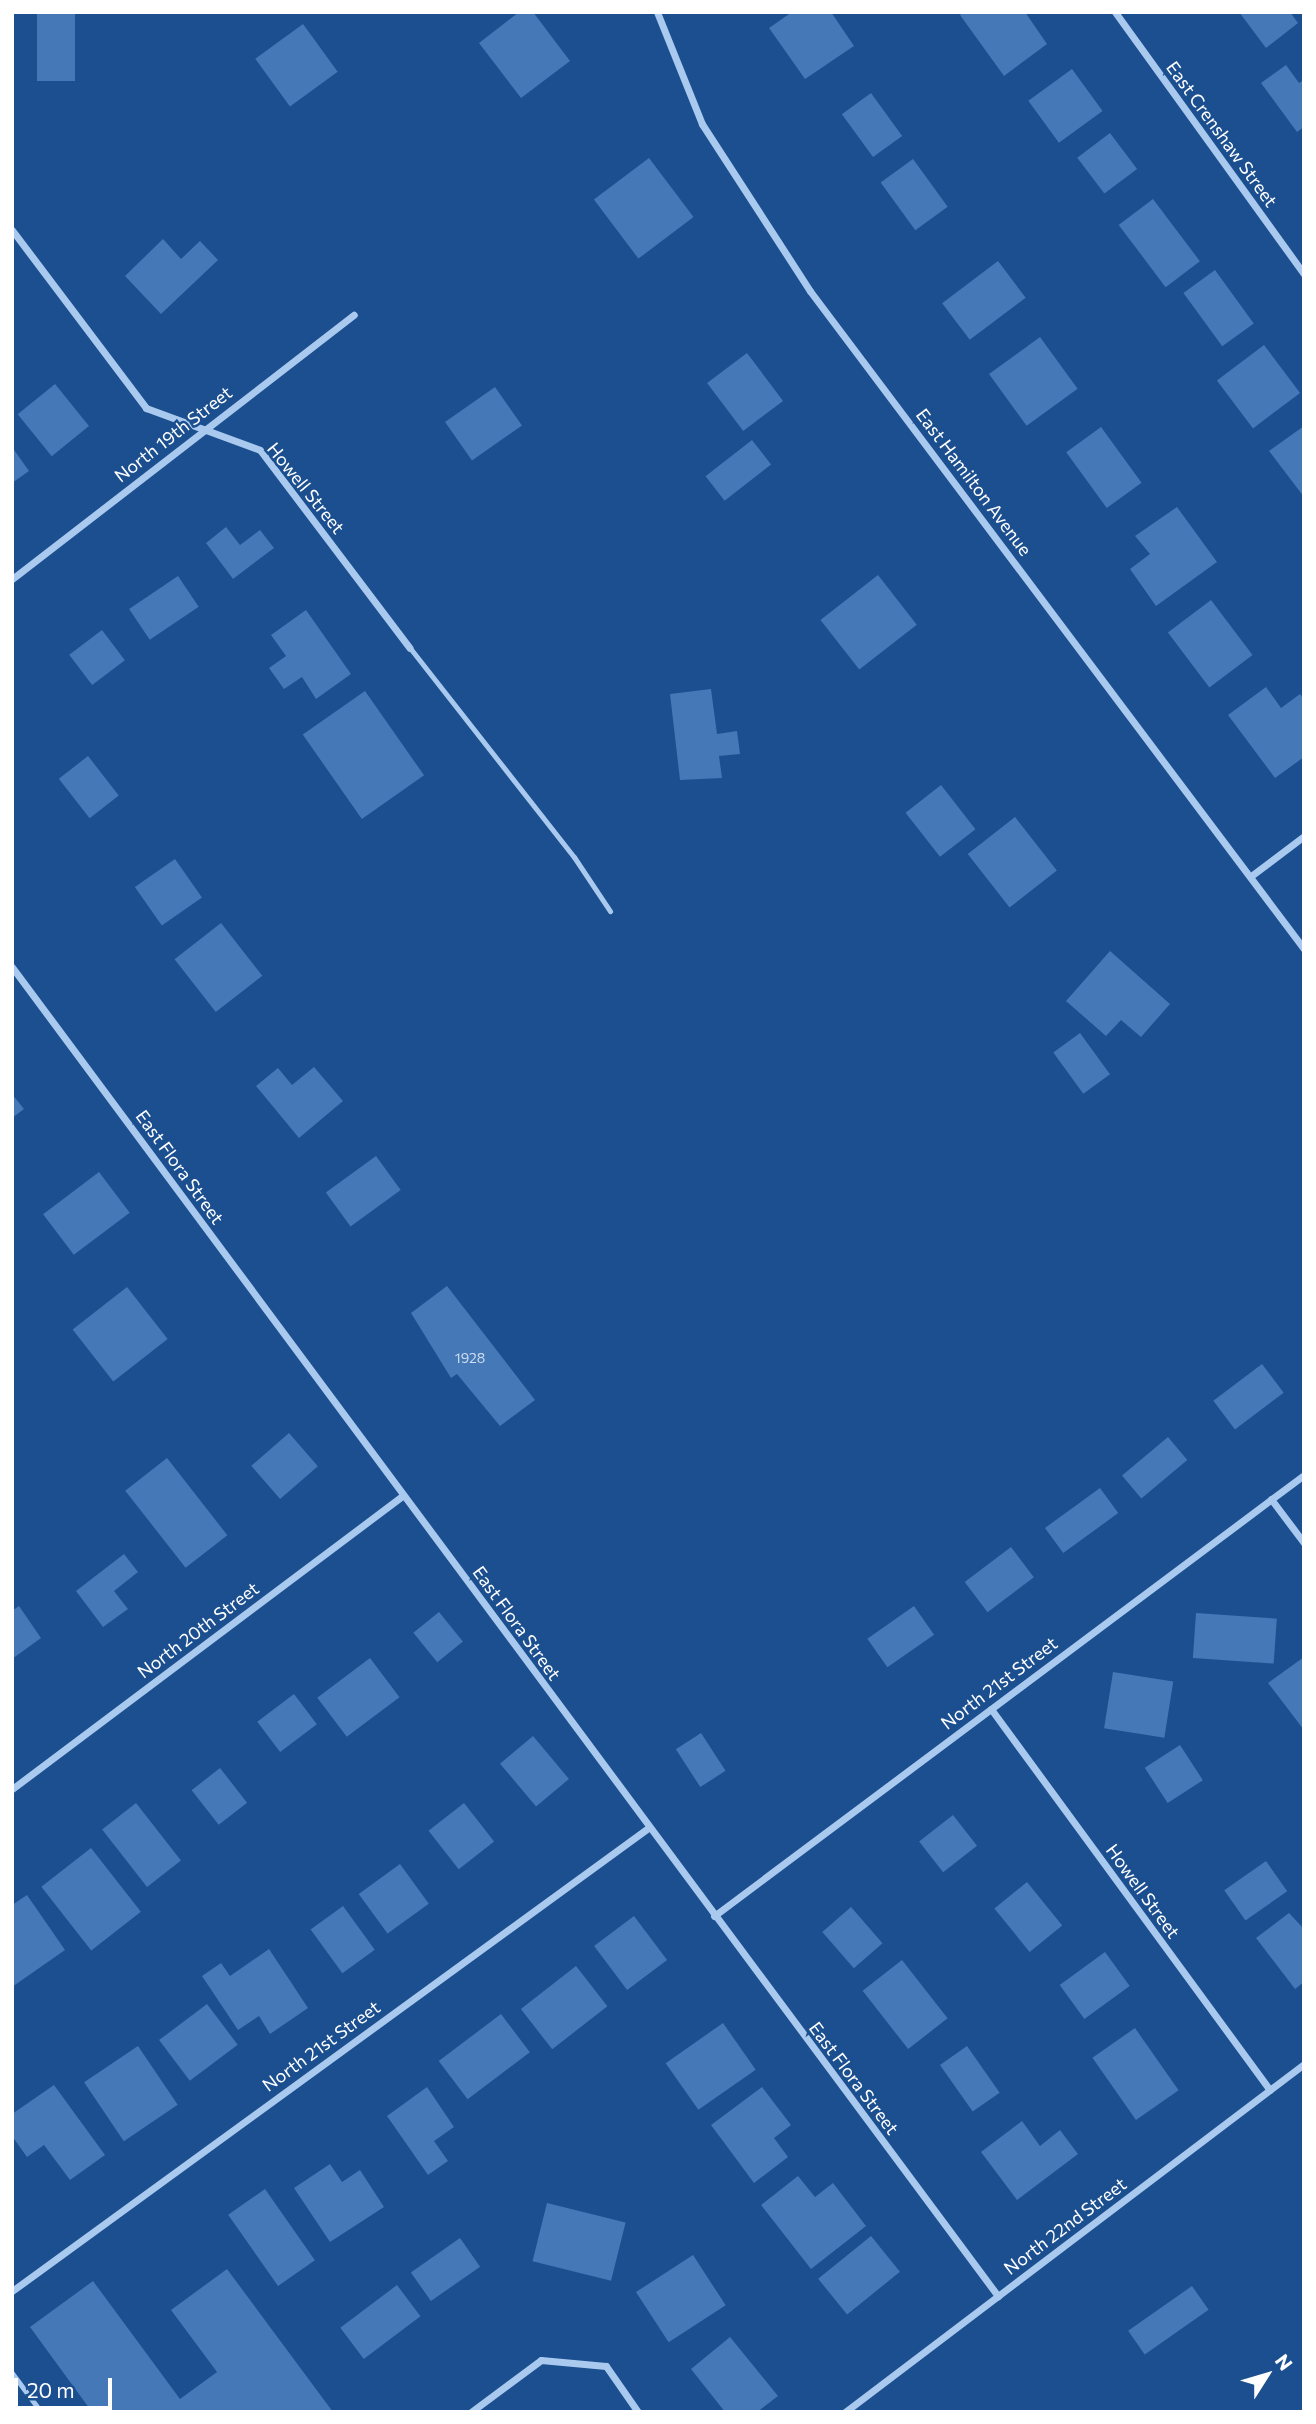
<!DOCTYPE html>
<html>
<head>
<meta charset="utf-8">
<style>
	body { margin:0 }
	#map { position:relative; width:1316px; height:2424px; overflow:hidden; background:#1b4f8f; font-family:Commissioner,sans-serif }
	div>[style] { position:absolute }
	.building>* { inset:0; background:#4478b7; transform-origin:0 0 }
	.lane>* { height:5px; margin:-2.5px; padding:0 2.5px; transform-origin:2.5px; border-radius:2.5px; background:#a9c9ee }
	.street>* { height:7px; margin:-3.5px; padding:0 3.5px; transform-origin:3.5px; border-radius:3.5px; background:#a9c9ee }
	span { translate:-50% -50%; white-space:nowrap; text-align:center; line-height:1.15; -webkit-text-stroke:5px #1b4f8f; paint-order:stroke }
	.number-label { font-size:14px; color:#d0dded }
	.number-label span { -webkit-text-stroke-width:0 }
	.street-label { font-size:18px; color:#fff }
	.frame { position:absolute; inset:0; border:14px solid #fff; pointer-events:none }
	.north { position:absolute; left:1232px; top:2340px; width:70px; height:70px; -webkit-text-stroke:5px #1b4f8f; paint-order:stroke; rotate:53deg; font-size:19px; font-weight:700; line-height:28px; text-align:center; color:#fff }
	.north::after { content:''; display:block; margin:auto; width:24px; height:32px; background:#fff; clip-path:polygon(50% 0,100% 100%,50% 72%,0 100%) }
	.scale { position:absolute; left:14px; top:2378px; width:98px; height:32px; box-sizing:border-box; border:4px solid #fff; border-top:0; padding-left:9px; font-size:21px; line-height:24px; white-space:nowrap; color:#fff; -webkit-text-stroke:5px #1b4f8f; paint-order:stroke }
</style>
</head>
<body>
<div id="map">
	<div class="building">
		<i style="left:37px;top:12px;width:38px;height:69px"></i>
		<i style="clip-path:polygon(519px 12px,533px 12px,570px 61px,521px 98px,479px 43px)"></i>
		<i style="clip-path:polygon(792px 12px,831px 12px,854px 46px,805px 79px,769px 28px)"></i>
		<i style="clip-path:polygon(964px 12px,1025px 12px,1047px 44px,1004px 76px,960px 15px)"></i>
		<i style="clip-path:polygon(1239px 12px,1290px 12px,1298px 23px,1266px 48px)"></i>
		<i style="left:303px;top:24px;width:59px;height:59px;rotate:54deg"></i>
		<i style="clip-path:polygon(1286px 65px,1299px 83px,1304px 80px,1304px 127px,1297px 132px,1261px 83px)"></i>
		<i style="left:1072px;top:69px;width:52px;height:54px;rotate:54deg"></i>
		<i style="left:871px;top:93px;width:53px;height:36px;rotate:54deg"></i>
		<i style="left:1110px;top:133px;width:45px;height:41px;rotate:53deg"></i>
		<i style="left:649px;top:158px;width:74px;height:69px;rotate:53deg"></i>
		<i style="left:913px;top:159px;width:59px;height:40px;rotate:54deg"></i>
		<i style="left:1153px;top:199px;width:78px;height:43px;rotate:53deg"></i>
		<i style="clip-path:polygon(163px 239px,181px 259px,200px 241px,218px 260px,161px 314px,125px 276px)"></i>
		<i style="left:998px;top:261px;width:46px;height:70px;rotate:53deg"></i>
		<i style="left:1215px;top:270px;width:66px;height:39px;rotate:54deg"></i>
		<i style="left:1040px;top:337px;width:64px;height:63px;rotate:54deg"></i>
		<i style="left:1264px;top:345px;width:60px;height:59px;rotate:53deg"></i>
		<i style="left:747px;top:353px;width:60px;height:50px;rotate:53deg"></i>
		<i style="left:55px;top:384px;width:54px;height:48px;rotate:51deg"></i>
		<i style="left:495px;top:387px;width:47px;height:61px;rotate:55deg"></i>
		<i style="clip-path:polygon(1304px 426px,1304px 497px,1269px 451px)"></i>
		<i style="left:1101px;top:427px;width:69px;height:43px;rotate:54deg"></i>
		<i style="left:752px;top:440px;width:31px;height:59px;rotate:52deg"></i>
		<i style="clip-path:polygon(12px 447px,29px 471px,12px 483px)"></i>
		<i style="clip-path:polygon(1177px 507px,1217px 562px,1156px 606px,1130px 569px,1150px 554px,1135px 536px)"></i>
		<i style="clip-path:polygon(226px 527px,240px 545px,260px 530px,274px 548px,233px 579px,206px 543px)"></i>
		<i style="left:878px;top:575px;width:63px;height:73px;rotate:52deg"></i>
		<i style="left:178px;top:576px;width:37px;height:59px;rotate:56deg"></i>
		<i style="left:1211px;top:600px;width:69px;height:54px;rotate:53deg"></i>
		<i style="clip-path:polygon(306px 610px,351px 674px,316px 699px,302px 677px,284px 689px,269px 668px,286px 656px,271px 635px)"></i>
		<i style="left:102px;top:630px;width:38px;height:41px;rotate:53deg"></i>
		<i style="clip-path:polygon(1266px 687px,1281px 708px,1300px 694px,1304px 699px,1304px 757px,1275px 778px,1228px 715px)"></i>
		<i style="clip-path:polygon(711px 689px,717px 734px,737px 731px,740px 754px,719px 756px,722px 778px,680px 780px,670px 694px)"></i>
		<i style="left:365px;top:691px;width:103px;height:76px;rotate:55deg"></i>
		<i style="left:88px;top:756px;width:50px;height:37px;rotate:52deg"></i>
		<i style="left:941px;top:785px;width:56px;height:45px;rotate:52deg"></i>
		<i style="left:1015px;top:817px;width:68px;height:60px;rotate:52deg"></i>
		<i style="left:175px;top:859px;width:47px;height:49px;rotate:55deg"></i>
		<i style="left:221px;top:923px;width:67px;height:59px;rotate:52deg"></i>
		<i style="clip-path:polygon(1110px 951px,1170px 1004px,1141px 1037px,1121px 1020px,1106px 1036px,1066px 1001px)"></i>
		<i style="left:1080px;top:1033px;width:51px;height:33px;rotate:54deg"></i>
		<i style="clip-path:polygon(314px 1067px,343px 1101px,299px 1138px,256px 1086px,278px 1068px,292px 1085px)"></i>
		<i style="clip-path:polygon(12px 1094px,24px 1109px,12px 1118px)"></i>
		<i style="left:376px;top:1156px;width:42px;height:62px;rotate:54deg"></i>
		<i style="left:99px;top:1172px;width:51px;height:70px;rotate:53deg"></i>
		<i style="clip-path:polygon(447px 1286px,535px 1400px,500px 1426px,457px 1374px,451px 1378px,411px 1313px)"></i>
		<i style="left:127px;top:1287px;width:66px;height:69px;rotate:52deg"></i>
		<i style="left:1262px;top:1364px;width:36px;height:61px;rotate:53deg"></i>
		<i style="left:289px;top:1433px;width:44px;height:50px;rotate:49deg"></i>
		<i style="left:1168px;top:1437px;width:30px;height:60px;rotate:50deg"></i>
		<i style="left:167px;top:1458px;width:98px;height:53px;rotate:52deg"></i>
		<i style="left:1100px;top:1488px;width:31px;height:68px;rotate:54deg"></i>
		<i style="left:1011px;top:1547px;width:38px;height:58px;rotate:53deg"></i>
		<i style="clip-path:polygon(124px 1554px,138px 1572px,114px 1591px,128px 1609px,103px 1627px,76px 1591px)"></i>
		<i style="clip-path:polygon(19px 1606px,41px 1638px,12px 1659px,12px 1611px)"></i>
		<i style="left:914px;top:1606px;width:35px;height:57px;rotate:55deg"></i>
		<i style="left:439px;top:1612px;width:38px;height:33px;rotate:51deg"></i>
		<i style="left:1196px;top:1613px;width:81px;height:45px;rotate:4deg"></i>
		<i style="clip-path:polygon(1304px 1657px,1304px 1730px,1268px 1683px)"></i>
		<i style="left:370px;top:1658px;width:49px;height:66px;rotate:53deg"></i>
		<i style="left:1113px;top:1672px;width:61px;height:57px;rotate:9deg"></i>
		<i style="left:294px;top:1694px;width:38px;height:46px;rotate:53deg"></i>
		<i style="left:701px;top:1733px;width:45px;height:30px;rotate:57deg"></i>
		<i style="left:533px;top:1736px;width:56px;height:43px;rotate:50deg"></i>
		<i style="left:1180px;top:1745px;width:42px;height:42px;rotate:57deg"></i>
		<i style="left:220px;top:1768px;width:44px;height:36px;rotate:52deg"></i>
		<i style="left:136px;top:1803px;width:73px;height:43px;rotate:52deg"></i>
		<i style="left:464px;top:1803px;width:49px;height:45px;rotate:52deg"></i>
		<i style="left:953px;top:1815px;width:39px;height:43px;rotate:52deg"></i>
		<i style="left:91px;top:1848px;width:81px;height:63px;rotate:52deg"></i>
		<i style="left:1266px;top:1861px;width:37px;height:51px;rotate:55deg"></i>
		<i style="left:400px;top:1864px;width:49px;height:51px;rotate:54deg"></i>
		<i style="left:1027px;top:1882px;width:56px;height:42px;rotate:51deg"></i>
		<i style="clip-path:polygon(27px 1895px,65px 1950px,12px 1987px,12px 1905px)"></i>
		<i style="left:343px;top:1906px;width:54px;height:40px;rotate:54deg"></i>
		<i style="left:851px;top:1907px;width:48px;height:38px;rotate:49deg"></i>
		<i style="clip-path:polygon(1289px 1913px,1304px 1929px,1304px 1982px,1295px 1989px,1256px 1938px)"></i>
		<i style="left:634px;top:1916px;width:55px;height:50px;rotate:53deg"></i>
		<i style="clip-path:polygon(269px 1949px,308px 2008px,270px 2034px,259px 2016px,238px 2030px,202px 1976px,221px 1963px,230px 1976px)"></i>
		<i style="left:1105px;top:1952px;width:42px;height:56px;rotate:54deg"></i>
		<i style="left:902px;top:1960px;width:74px;height:50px;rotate:52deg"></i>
		<i style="left:576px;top:1966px;width:51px;height:70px;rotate:52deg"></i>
		<i style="left:207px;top:2004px;width:51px;height:60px;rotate:53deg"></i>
		<i style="left:501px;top:2014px;width:48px;height:78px;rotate:53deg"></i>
		<i style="left:723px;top:2023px;width:57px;height:70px;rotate:55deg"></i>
		<i style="left:1135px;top:2028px;width:76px;height:52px;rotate:55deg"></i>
		<i style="left:138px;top:2046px;width:71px;height:65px;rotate:56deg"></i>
		<i style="left:967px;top:2046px;width:57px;height:33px;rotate:55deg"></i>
		<i style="clip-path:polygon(54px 2085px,105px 2155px,70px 2180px,44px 2145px,27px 2157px,12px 2136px,12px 2114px)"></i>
		<i style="clip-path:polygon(427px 2087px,454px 2127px,434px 2141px,448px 2161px,428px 2175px,387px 2116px)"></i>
		<i style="clip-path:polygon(762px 2087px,791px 2125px,774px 2138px,788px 2157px,754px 2183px,711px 2125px)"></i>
		<i style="clip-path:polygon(1022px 2121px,1040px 2146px,1060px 2130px,1078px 2154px,1017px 2200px,981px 2152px)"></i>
		<i style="clip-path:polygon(330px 2164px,342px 2182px,360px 2170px,384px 2207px,330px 2242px,294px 2188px)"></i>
		<i style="clip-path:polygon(798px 2176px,815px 2197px,833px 2183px,866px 2226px,811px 2269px,761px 2205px)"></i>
		<i style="left:265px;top:2189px;width:87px;height:45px;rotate:55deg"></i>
		<i style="left:547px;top:2203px;width:81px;height:60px;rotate:14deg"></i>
		<i style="left:871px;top:2236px;width:46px;height:68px;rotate:51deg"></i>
		<i style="left:460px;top:2238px;width:35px;height:60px;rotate:55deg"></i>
		<i style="left:693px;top:2255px;width:60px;height:68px;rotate:57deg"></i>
		<i style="clip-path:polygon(227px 2269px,333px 2412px,92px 2412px,30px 2327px,93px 2281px,180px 2399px,217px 2372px,171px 2310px)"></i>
		<i style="left:397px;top:2285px;width:39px;height:71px;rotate:53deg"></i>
		<i style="left:1192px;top:2286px;width:29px;height:78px;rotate:55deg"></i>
		<i style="clip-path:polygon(730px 2337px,778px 2396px,757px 2412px,725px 2412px,691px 2369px)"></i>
	</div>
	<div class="lane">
		<i style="left:410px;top:648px;width:266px;rotate:51.9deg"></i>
		<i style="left:574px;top:857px;width:65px;rotate:56.3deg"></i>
		<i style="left:12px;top:2373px;width:49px;rotate:53.4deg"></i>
	</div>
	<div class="street">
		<i style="left:657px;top:12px;width:121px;rotate:68.1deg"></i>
		<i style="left:702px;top:124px;width:199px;rotate:57.1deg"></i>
		<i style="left:810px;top:291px;width:823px;rotate:53.1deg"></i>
		<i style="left:1115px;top:12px;width:323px;rotate:54.2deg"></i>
		<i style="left:12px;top:230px;width:223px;rotate:53deg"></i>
		<i style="left:146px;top:408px;width:121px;rotate:20.2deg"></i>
		<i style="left:260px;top:450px;width:248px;rotate:52.9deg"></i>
		<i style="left:12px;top:579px;width:432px;rotate:-37.7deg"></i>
		<i style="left:1251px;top:876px;width:66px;rotate:-37deg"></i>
		<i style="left:12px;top:967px;width:1655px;rotate:53.43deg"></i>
		<i style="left:1271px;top:1499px;width:55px;rotate:53.1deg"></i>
		<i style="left:991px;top:1709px;width:472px;rotate:53.8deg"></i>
		<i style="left:12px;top:1789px;width:489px;rotate:-36.9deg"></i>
		<i style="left:714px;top:1916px;width:737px;rotate:-36.78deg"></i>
		<i style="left:12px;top:2291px;width:787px;rotate:-36.05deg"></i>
		<i style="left:471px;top:2412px;width:87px;rotate:-36.6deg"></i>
		<i style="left:541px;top:2360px;width:65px;rotate:5.3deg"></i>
		<i style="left:606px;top:2366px;width:56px;rotate:55.2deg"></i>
		<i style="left:845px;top:2412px;width:576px;rotate:-37.17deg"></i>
	</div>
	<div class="number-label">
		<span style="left:470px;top:1358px">1928</span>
	</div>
	<div class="street-label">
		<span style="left:1222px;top:134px;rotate:54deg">East Crenshaw Street</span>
		<span style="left:173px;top:434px;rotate:-38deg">North 19th Street</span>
		<span style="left:974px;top:482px;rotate:53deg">East Hamilton Avenue</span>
		<span style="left:306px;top:488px;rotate:51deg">Howell Street</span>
		<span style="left:180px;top:1167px;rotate:54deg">East Flora Street</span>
		<span style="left:517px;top:1623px;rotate:54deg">East Flora Street</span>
		<span style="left:198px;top:1630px;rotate:-37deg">North 20th Street</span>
		<span style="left:999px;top:1683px;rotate:-37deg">North 21st Street</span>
		<span style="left:1143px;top:1891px;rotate:54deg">Howell Street</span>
		<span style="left:321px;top:2046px;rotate:-36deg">North 21st Street</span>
		<span style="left:854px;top:2078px;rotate:53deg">East Flora Street</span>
		<span style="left:1065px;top:2226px;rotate:-37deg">North 22nd Street</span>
	</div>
	<div class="frame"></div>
	<div class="north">N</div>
	<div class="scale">20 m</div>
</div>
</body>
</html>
